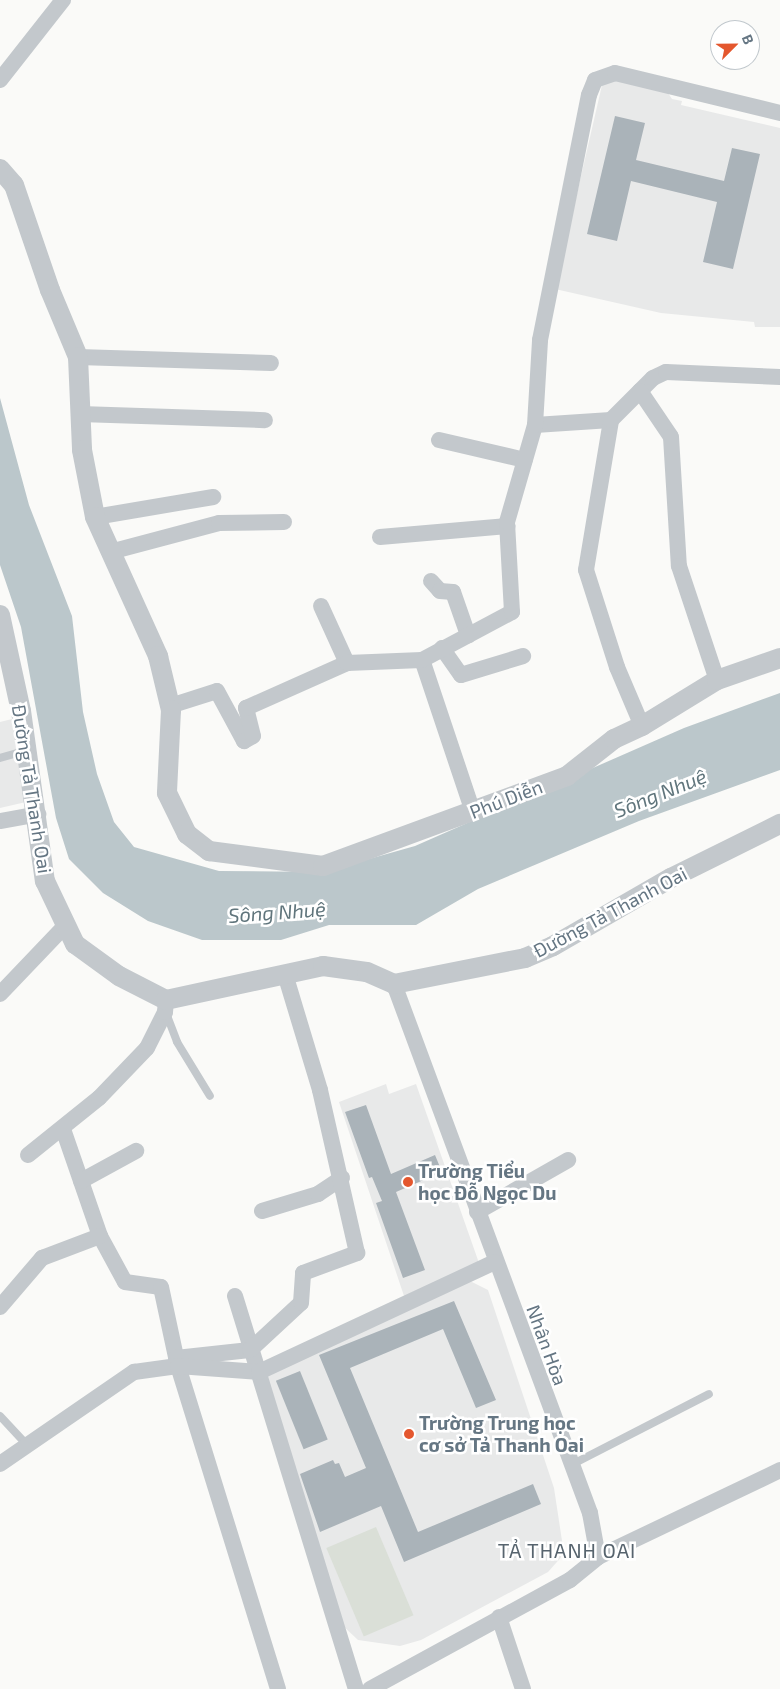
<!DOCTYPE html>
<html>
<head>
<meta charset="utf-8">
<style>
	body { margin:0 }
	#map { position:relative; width:780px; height:1689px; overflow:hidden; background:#fafaf8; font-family:"Exo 2",sans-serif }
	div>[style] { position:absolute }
	.built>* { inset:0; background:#e8e9e9 }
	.green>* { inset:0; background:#dadfd7; transform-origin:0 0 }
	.water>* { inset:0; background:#bbc7cb }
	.building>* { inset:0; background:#aab3b9; transform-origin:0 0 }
	.service>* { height:8px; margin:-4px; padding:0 4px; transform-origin:4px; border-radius:4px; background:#c3c8cc }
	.minor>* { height:16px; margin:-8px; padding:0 8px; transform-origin:8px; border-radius:8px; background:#c3c8cc }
	.tertiary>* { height:20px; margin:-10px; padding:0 10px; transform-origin:10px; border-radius:10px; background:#c3c8cc }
	.dots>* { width:14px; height:14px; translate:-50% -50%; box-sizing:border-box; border:2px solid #fff; border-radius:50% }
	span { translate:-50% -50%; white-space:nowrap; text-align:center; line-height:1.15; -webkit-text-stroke:5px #fff; paint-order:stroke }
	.street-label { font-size:19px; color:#657683 }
	.poi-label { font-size:19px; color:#657683; font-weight:700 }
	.left { translate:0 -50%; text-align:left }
	.water-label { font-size:20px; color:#60757c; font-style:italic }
	.neighbourhood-label { font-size:20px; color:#57646e; letter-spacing:1px }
	.north { position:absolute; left:710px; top:20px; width:50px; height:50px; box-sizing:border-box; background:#fff; border:1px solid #c1c8cd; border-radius:50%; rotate:67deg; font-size:14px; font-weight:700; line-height:20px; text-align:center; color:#657683 }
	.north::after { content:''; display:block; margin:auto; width:18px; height:22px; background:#e4572e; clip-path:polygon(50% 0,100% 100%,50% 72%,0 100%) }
</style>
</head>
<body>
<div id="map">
	<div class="built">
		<i style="clip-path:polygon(615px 79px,666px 90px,672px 99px,682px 101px,681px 105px,780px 128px,780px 327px,755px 327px,754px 322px,661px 313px,555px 289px,602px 85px)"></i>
		<i style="clip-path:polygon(16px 718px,26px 802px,0 808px,0 722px)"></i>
		<i style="clip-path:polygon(386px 1084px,389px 1094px,416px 1084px,479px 1263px,404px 1296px,339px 1102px)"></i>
		<i style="clip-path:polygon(470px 1281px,488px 1290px,554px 1488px,564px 1554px,548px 1572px,421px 1640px,400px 1646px,358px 1640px,341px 1624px,264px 1379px,268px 1372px)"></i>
	</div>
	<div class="green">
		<i style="left:376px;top:1527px;width:96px;height:54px;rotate:67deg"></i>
	</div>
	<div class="water">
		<i style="clip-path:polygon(0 398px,29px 505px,72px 616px,83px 712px,97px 774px,114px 822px,134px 847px,219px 871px,323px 872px,415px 846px,684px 728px,780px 693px,780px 770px,639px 821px,478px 889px,416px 925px,329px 925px,281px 940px,202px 940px,148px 921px,103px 893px,69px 859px,56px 818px,21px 627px,0 565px)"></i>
	</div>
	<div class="building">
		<i style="clip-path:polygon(615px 116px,645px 123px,636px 160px,724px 181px,732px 148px,760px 154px,733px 269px,703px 262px,717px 202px,631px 181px,617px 241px,587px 234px)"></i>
		<i style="clip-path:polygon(366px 1105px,391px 1174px,435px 1155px,442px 1172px,396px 1192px,425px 1270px,403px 1278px,376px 1203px,382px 1201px,372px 1177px,369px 1178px,345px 1112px)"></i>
		<i style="clip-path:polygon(454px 1301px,496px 1400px,476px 1408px,443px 1329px,350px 1368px,418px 1532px,533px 1484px,541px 1504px,404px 1562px,381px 1506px,320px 1532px,300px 1474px,333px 1460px,335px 1464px,339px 1463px,345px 1477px,366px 1468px,319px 1355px)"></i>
		<i style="left:300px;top:1371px;width:74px;height:26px;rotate:68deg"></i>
	</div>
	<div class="service">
		<i style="left:0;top:758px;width:26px;rotate:-16deg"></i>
		<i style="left:166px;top:1013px;width:31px;rotate:69deg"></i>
		<i style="left:177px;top:1042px;width:63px;rotate:58.6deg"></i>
		<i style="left:0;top:1416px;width:40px;rotate:47deg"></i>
		<i style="left:571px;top:1465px;width:155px;rotate:-27.2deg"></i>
	</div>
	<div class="minor">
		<i style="left:0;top:80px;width:102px;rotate:-51.8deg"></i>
		<i style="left:78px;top:357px;width:193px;rotate:1.8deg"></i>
		<i style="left:640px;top:391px;width:18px;rotate:-45deg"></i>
		<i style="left:653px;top:378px;width:14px;rotate:-25deg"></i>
		<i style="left:666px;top:372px;width:114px;rotate:2.5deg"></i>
		<i style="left:80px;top:414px;width:185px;rotate:1.9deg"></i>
		<i style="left:535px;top:425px;width:76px;rotate:-3.8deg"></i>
		<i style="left:439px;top:440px;width:88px;rotate:13.1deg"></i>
		<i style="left:95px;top:517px;width:120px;rotate:-9.6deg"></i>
		<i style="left:380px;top:537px;width:128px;rotate:-4.9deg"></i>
		<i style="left:110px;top:552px;width:113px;rotate:-14.9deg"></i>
		<i style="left:219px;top:523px;width:65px;rotate:-0.9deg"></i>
		<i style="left:431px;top:581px;width:13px;rotate:48deg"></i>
		<i style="left:440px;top:591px;width:13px;rotate:4deg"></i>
		<i style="left:453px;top:592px;width:46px;rotate:70.8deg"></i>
		<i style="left:321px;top:606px;width:63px;rotate:65.5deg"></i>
		<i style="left:442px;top:648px;width:33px;rotate:55deg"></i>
		<i style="left:461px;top:675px;width:65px;rotate:-17deg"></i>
		<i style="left:170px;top:706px;width:49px;rotate:-17.7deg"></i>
		<i style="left:217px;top:691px;width:57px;rotate:61.6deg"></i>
		<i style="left:244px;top:741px;width:10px;rotate:-29deg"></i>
		<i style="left:253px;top:736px;width:29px;rotate:-104deg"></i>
		<i style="left:246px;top:708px;width:111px;rotate:-24deg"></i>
		<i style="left:347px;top:663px;width:75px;rotate:-2.3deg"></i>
		<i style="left:642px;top:726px;width:64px;rotate:-113deg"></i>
		<i style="left:617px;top:667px;width:102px;rotate:-107.7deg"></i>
		<i style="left:586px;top:570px;width:152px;rotate:-80.5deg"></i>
		<i style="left:611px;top:420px;width:41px;rotate:-45deg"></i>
		<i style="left:640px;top:391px;width:55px;rotate:56deg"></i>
		<i style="left:671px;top:437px;width:129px;rotate:86.5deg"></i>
		<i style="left:679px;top:566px;width:120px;rotate:71.6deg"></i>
		<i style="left:473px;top:812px;width:160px;rotate:-108.5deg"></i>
		<i style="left:422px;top:660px;width:102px;rotate:-28.1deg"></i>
		<i style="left:512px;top:612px;width:90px;rotate:-93.2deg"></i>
		<i style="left:507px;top:522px;width:101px;rotate:-73.9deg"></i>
		<i style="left:535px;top:425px;width:85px;rotate:-86.6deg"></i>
		<i style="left:540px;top:340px;width:250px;rotate:-78.7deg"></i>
		<i style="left:589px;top:95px;width:16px;rotate:-68deg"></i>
		<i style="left:595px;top:80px;width:21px;rotate:-19deg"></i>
		<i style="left:615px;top:73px;width:170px;rotate:13.6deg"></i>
		<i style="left:0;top:821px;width:39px;rotate:-10deg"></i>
		<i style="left:394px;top:984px;width:564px;rotate:69.67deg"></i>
		<i style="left:590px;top:1513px;width:45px;rotate:79.7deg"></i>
		<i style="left:0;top:994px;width:95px;rotate:-46.3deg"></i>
		<i style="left:63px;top:1129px;width:113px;rotate:70.9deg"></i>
		<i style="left:100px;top:1236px;width:52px;rotate:61.5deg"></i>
		<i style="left:125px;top:1282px;width:36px;rotate:8deg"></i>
		<i style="left:161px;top:1287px;width:81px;rotate:77.9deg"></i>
		<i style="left:178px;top:1366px;width:338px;rotate:72.8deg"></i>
		<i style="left:28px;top:1155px;width:91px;rotate:-38.8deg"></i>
		<i style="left:99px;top:1098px;width:69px;rotate:-46.2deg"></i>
		<i style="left:147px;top:1048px;width:40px;rotate:-63.4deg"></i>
		<i style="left:165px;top:1012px;width:12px;rotate:-85deg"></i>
		<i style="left:81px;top:1181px;width:63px;rotate:-28.6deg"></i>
		<i style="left:262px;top:1211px;width:59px;rotate:-16.9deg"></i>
		<i style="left:318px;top:1194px;width:29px;rotate:-34deg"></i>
		<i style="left:477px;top:1212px;width:105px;rotate:-29.7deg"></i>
		<i style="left:235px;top:1296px;width:411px;rotate:72.9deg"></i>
		<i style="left:0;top:1307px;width:65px;rotate:-49.4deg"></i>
		<i style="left:42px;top:1258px;width:62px;rotate:-20.8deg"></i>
		<i style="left:176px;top:1358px;width:74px;rotate:-6.2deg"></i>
		<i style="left:250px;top:1350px;width:69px;rotate:-42.7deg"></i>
		<i style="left:301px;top:1303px;width:30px;rotate:-86deg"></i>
		<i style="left:303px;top:1273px;width:58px;rotate:-20.3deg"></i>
		<i style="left:357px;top:1253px;width:167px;rotate:-102.8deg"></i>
		<i style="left:320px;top:1090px;width:121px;rotate:-106.8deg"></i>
		<i style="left:0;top:1464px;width:163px;rotate:-34.5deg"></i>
		<i style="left:134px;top:1372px;width:44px;rotate:-7.8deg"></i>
		<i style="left:178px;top:1366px;width:81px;rotate:4.2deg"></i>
		<i style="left:259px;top:1372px;width:260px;rotate:-25deg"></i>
		<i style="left:499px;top:1617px;width:76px;rotate:71.6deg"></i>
		<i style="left:370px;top:1689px;width:228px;rotate:-28.6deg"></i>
		<i style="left:570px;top:1580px;width:36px;rotate:-39deg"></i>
		<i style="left:598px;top:1557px;width:202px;rotate:-25.5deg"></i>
	</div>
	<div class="tertiary">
		<i style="left:0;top:169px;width:21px;rotate:49deg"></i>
		<i style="left:14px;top:185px;width:111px;rotate:71.1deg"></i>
		<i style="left:50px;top:290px;width:73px;rotate:67.3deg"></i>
		<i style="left:78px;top:357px;width:93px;rotate:87.5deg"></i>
		<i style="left:82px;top:450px;width:68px;rotate:79deg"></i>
		<i style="left:95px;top:517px;width:153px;rotate:65.6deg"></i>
		<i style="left:158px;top:656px;width:56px;rotate:76.5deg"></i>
		<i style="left:171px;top:710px;width:83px;rotate:92.8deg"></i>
		<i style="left:167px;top:793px;width:46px;rotate:64deg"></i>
		<i style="left:187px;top:834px;width:28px;rotate:38deg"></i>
		<i style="left:209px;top:851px;width:115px;rotate:7.5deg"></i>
		<i style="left:323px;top:866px;width:260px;rotate:-20.2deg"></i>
		<i style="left:567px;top:776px;width:60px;rotate:-38.2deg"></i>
		<i style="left:614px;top:739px;width:31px;rotate:-25deg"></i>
		<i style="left:642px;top:726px;width:88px;rotate:-31.5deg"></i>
		<i style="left:717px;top:680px;width:67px;rotate:-19.2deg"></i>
		<i style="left:0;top:615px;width:98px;rotate:77.7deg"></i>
		<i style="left:21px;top:711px;width:172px;rotate:82deg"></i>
		<i style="left:45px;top:881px;width:70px;rotate:64.5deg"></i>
		<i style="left:75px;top:944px;width:54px;rotate:36deg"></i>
		<i style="left:119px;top:976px;width:53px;rotate:27.1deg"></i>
		<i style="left:166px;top:1000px;width:161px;rotate:-12.2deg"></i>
		<i style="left:323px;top:966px;width:44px;rotate:7.8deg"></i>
		<i style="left:367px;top:972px;width:30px;rotate:24deg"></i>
		<i style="left:394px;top:984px;width:134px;rotate:-11.2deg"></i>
		<i style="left:525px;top:958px;width:30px;rotate:-23deg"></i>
		<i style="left:553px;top:946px;width:136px;rotate:-30deg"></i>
		<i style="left:671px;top:878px;width:122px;rotate:-26.4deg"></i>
	</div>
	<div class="dots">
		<i style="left:408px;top:1182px;background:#e4572e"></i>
		<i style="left:409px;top:1434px;background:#e4572e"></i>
	</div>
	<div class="street-label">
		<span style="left:32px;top:789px;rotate:81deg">Đường Tả Thanh Oai</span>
		<span style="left:506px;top:799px;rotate:-21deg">Phú Diễn</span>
		<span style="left:610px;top:912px;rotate:-28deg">Đường Tả Thanh Oai</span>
		<span style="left:547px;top:1345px;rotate:70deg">Nhân Hòa</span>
	</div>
	<div class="poi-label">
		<span class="left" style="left:418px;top:1182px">Trường Tiểu<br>học Đỗ Ngọc Du</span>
		<span class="left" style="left:419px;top:1434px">Trường Trung học<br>cơ sở Tả Thanh Oai</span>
	</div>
	<div class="water-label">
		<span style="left:660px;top:793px;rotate:-22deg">Sông Nhuệ</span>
		<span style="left:277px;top:912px;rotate:-4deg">Sông Nhuệ</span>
	</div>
	<div class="neighbourhood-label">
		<span style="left:567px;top:1550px">TẢ THANH OAI</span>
	</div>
	<div class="north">B</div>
</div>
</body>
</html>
